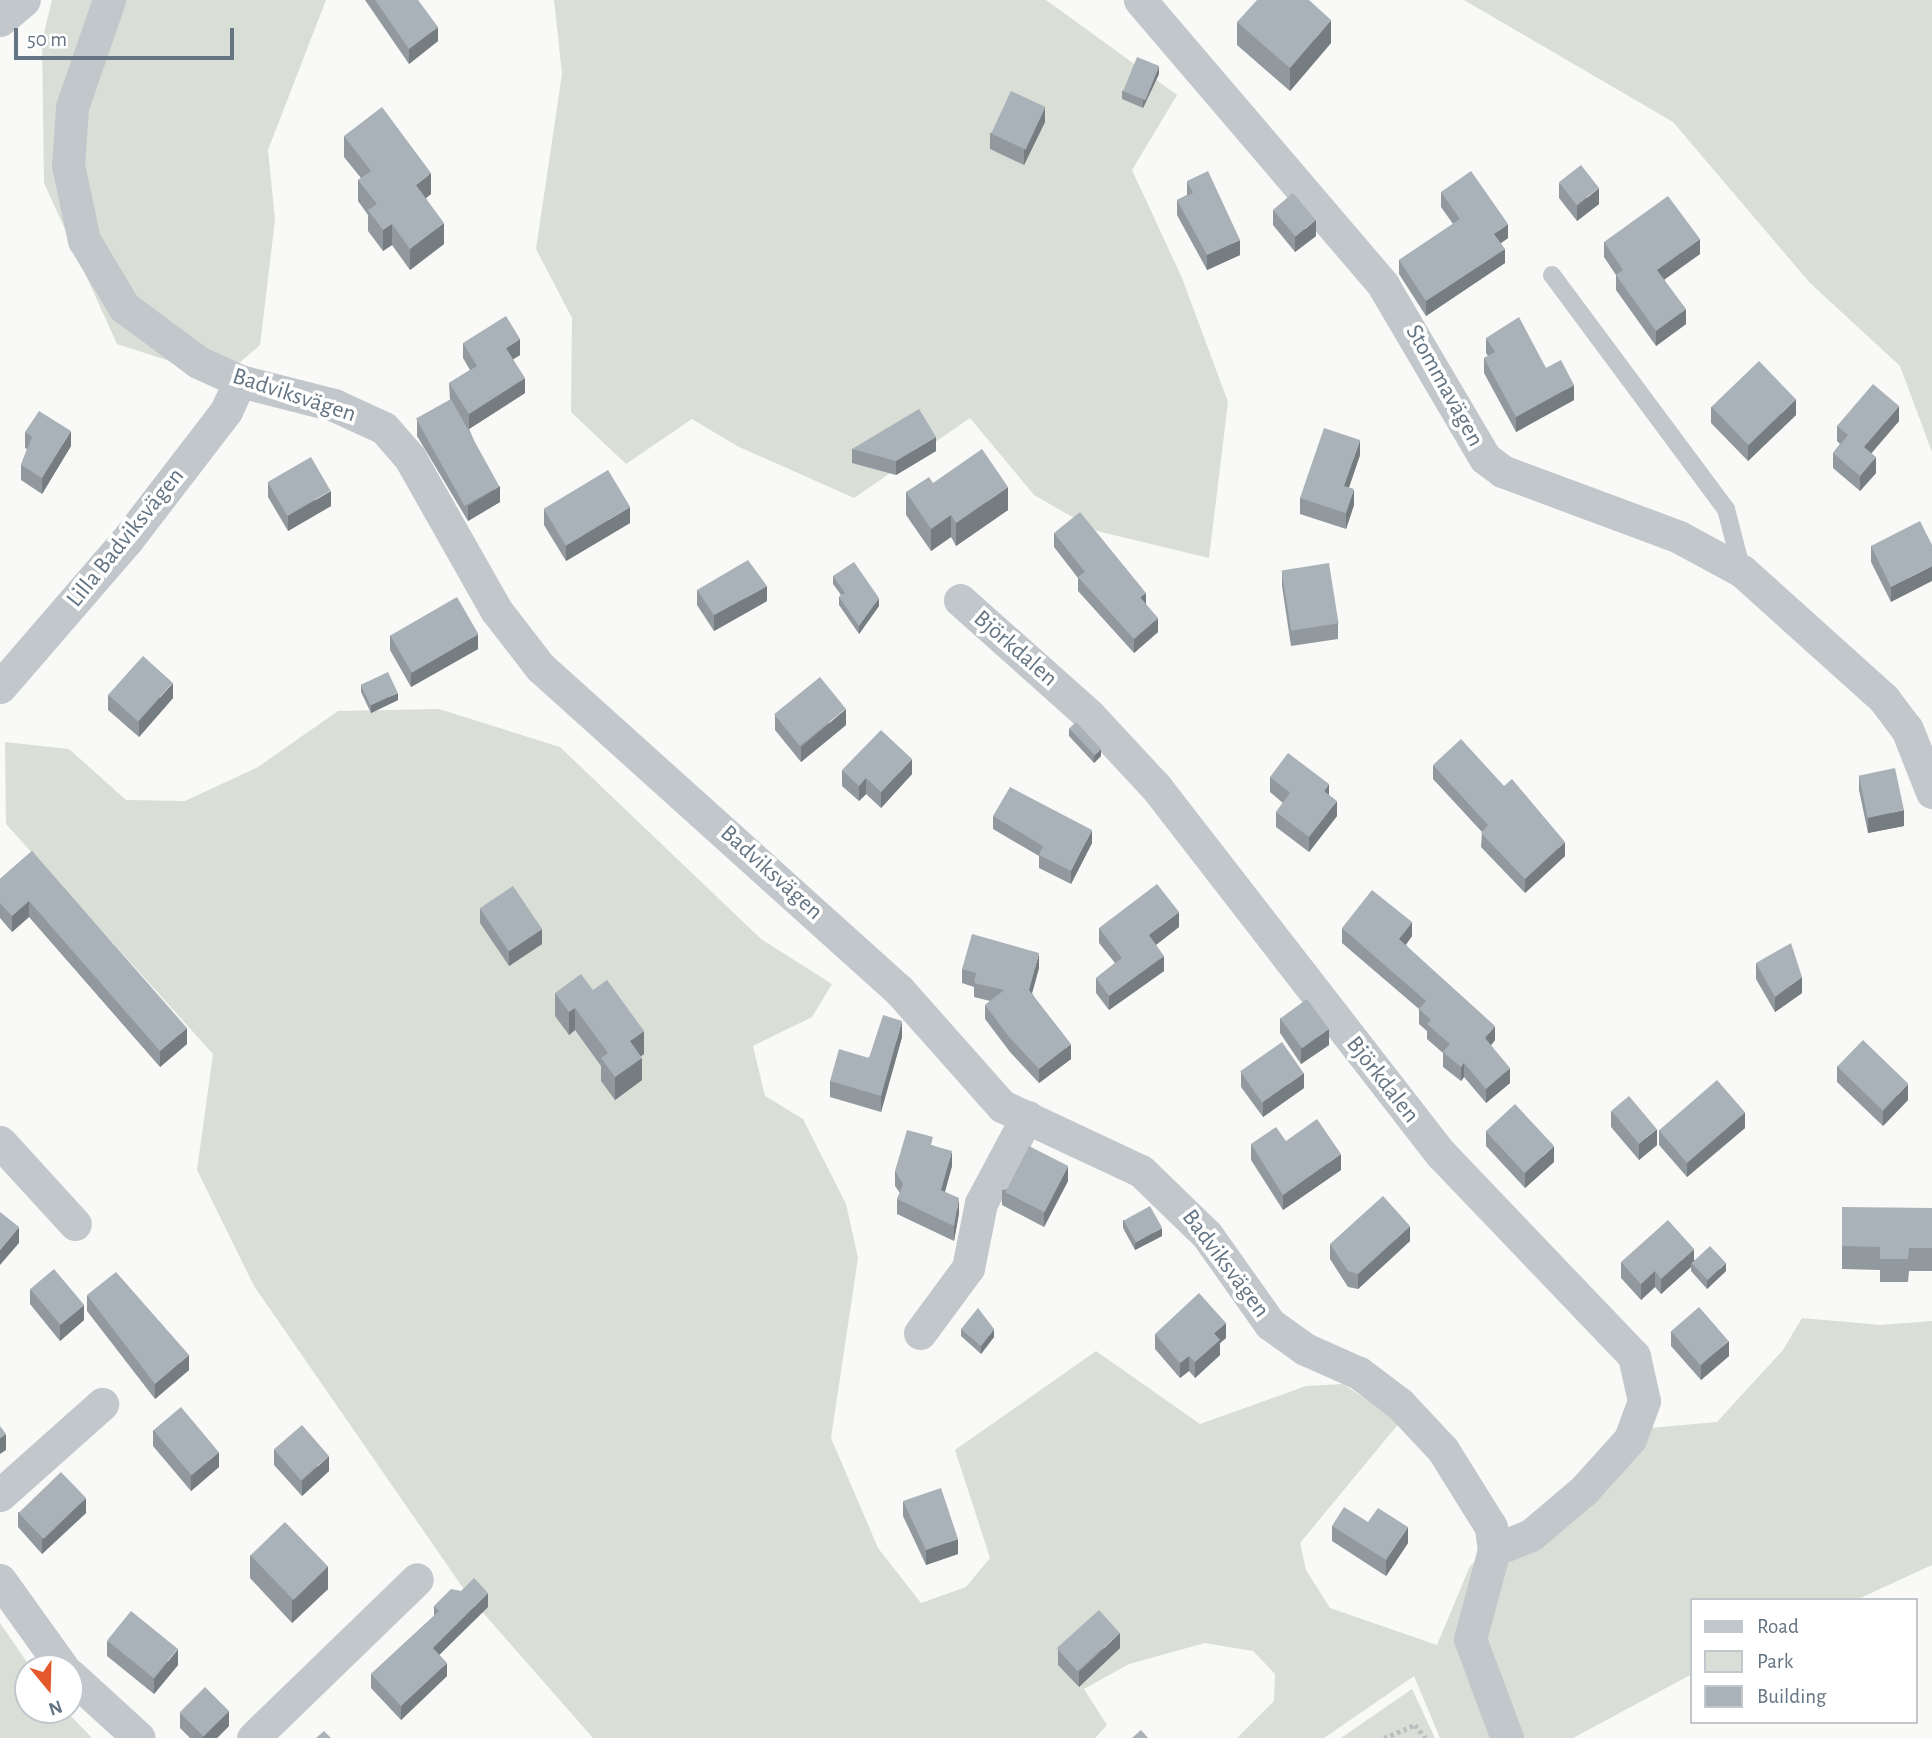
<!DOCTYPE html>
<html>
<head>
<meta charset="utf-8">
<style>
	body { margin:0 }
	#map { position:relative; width:1932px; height:1738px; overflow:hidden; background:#f9f9f7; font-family:"Alegreya Sans",sans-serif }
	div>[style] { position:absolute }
	.green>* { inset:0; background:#d9ded6 }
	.path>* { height:4.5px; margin-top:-2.25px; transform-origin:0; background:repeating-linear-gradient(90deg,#babec1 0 3.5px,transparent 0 7px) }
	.lane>* { height:18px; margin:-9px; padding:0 9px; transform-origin:9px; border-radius:9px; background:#c2c7cb }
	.street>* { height:33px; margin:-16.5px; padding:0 16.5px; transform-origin:16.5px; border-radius:16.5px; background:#c2c7cb }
	.wall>* { inset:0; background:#91999e }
	.shaded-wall>* { inset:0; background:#767d81 }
	.building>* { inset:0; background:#a9b2b8; transform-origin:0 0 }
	span { translate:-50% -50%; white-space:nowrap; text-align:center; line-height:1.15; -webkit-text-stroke:7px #fff; paint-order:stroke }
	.street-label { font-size:24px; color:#647482 }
	.legend { position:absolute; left:1690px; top:1598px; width:228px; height:126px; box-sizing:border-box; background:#fff; border:2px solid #c1c7cd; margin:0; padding:9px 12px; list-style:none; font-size:21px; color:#647482 }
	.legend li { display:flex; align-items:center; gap:14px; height:35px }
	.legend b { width:35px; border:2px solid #c1c7cd }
	.north { position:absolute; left:14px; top:1654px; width:70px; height:70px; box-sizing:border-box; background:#fff; border:2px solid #c1c7cd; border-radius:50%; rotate:161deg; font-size:19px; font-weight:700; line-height:28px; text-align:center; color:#647482 }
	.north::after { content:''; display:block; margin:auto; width:24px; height:32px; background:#e5582b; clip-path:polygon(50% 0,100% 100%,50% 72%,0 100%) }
	.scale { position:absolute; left:14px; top:28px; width:220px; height:32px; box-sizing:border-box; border:4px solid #647482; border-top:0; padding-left:9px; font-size:21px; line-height:24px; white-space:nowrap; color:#647482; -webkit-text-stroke:5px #fff; paint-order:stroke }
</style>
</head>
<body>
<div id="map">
	<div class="green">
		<i style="clip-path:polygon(52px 0,326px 0,268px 150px,275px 220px,260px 345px,222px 378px,117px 344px,44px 183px,42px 41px)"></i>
		<i style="clip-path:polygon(554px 0,1046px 0,1177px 95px,1132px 170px,1182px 278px,1228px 402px,1209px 558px,1097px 531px,1034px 495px,970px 418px,854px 498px,737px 446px,692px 419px,626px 464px,571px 412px,572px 318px,536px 249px,562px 74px)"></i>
		<i style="clip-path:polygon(1464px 0,1932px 0,1932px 452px,1900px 366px,1810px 283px,1673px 122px)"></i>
		<i style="clip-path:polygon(439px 709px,560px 747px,761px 939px,832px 984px,812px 1017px,753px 1046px,765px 1096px,803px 1119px,846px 1204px,858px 1258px,831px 1438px,878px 1548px,921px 1603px,966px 1587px,990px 1558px,955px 1450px,1096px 1351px,1200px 1424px,1306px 1386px,1343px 1384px,1400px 1422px,1300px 1543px,1306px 1570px,1330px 1608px,1437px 1645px,1470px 1566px,1555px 1499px,1617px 1431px,1717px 1422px,1783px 1350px,1802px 1318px,1881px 1325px,1932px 1321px,1932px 1565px,1856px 1600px,1692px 1600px,1692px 1674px,1573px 1738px,1440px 1738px,1414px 1676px,1324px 1738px,1237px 1738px,1274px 1701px,1275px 1674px,1253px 1651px,1205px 1643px,1129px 1664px,1084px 1689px,1107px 1725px,1095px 1738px,593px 1738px,470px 1598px,254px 1286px,197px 1170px,213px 1054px,6px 824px,5px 742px,69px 749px,126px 800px,185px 801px,258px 767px,338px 711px)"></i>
		<i style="clip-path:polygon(0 1623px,31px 1668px,28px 1710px,65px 1710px,92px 1738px,0 1738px)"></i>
		<i style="clip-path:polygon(1412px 1689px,1435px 1738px,1341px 1738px)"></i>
	</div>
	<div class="path">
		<i style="left:1384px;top:1738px;width:34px;rotate:-23deg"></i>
		<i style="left:1415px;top:1725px;width:17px;rotate:50deg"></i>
	</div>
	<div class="lane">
		<i style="left:1552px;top:275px;width:292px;rotate:53.4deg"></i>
		<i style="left:1726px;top:509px;width:64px;rotate:75.5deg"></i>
	</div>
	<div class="street">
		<i style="left:109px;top:0;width:113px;rotate:109.1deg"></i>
		<i style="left:72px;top:107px;width:58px;rotate:93.9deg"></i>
		<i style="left:68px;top:165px;width:77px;rotate:78deg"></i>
		<i style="left:84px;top:240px;width:78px;rotate:59.2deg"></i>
		<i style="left:124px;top:307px;width:92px;rotate:36.6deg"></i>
		<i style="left:198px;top:362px;width:46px;rotate:24.3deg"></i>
		<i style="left:240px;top:381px;width:97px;rotate:14.3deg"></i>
		<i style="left:334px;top:405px;width:55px;rotate:24.7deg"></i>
		<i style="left:384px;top:428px;width:40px;rotate:49deg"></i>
		<i style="left:410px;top:458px;width:175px;rotate:60.5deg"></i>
		<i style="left:496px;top:610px;width:72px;rotate:52.3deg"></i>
		<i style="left:540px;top:667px;width:482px;rotate:42deg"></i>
		<i style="left:898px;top:989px;width:157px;rotate:48.4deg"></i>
		<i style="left:1002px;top:1106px;width:153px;rotate:25.1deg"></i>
		<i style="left:1141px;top:1171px;width:92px;rotate:44.1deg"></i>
		<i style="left:1207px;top:1235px;width:109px;rotate:54.7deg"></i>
		<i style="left:1270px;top:1324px;width:43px;rotate:35.5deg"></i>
		<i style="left:1305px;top:1349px;width:59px;rotate:24deg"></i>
		<i style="left:1359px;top:1373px;width:51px;rotate:37.1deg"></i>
		<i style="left:1400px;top:1404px;width:63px;rotate:46.9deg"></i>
		<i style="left:1443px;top:1450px;width:91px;rotate:58.1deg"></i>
		<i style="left:1491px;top:1527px;width:23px;rotate:83deg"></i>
		<i style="left:1494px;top:1550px;width:92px;rotate:105.1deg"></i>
		<i style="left:1470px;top:1639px;width:106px;rotate:69.5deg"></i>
		<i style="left:1140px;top:0;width:375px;rotate:49.5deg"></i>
		<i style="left:1383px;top:285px;width:201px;rotate:59.5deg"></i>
		<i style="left:1485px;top:458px;width:21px;rotate:37deg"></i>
		<i style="left:1502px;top:471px;width:189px;rotate:20.4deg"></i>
		<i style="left:1679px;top:537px;width:72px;rotate:28.4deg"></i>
		<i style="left:1742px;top:571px;width:191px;rotate:42deg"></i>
		<i style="left:1884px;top:699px;width:38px;rotate:53deg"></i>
		<i style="left:1907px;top:729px;width:68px;rotate:68.4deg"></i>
		<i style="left:0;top:20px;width:31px;rotate:-40deg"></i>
		<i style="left:960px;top:600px;width:173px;rotate:41.7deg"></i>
		<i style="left:1089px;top:715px;width:98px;rotate:47.1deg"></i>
		<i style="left:1156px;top:787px;width:465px;rotate:52.2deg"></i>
		<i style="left:1441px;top:1154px;width:279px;rotate:46.3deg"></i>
		<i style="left:1634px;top:1356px;width:46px;rotate:77.5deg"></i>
		<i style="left:1644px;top:1401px;width:40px;rotate:110.2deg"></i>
		<i style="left:1630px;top:1439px;width:69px;rotate:132deg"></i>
		<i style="left:1584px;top:1490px;width:70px;rotate:139.7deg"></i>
		<i style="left:1531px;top:1535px;width:40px;rotate:158deg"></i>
		<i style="left:0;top:687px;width:194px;rotate:-49.2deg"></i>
		<i style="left:127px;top:540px;width:163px;rotate:-52.5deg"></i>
		<i style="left:226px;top:411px;width:33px;rotate:-65deg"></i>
		<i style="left:0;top:1142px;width:111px;rotate:47.6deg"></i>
		<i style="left:920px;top:1333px;width:81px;rotate:-53.6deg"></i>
		<i style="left:968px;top:1268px;width:66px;rotate:-78.7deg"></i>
		<i style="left:981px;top:1203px;width:98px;rotate:-61.9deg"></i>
		<i style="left:0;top:1495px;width:137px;rotate:-41.7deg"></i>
		<i style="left:0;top:1580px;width:108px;rotate:54.4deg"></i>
		<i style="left:70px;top:1675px;width:93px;rotate:42.4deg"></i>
		<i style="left:253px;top:1738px;width:228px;rotate:-44.1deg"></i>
	</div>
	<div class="wall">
		<i style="clip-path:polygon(365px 0,418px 0,438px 41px,409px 64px)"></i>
		<i style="clip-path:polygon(1237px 22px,1331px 43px,1290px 91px,1237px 45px)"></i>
		<i style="clip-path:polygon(1159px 74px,1143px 108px,1122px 99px,1122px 91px)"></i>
		<i style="clip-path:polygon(1045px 122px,1024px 165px,990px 149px,990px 133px)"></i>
		<i style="clip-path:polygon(344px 136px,431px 194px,426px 198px,444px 244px,410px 270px,392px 245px,383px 251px,368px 231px,368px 215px,358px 201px,358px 180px,361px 178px,344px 157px)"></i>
		<i style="clip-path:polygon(1187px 181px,1240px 255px,1207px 270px,1177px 215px,1177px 200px,1187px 195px)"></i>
		<i style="clip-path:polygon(1559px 183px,1599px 204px,1577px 221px,1559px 198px)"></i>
		<i style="clip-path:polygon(1441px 192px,1508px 238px,1501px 243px,1505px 263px,1426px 316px,1399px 274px,1399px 260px,1453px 224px,1441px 207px)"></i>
		<i style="clip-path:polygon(1273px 210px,1316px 236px,1295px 252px,1273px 225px)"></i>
		<i style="clip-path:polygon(1604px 242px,1700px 254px,1664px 279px,1686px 324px,1656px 346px,1616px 290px,1616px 275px,1604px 257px)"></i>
		<i style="clip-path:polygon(1486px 338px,1546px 368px,1574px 400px,1516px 432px,1484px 373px,1484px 358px,1488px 356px,1486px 353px)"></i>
		<i style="clip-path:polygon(463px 343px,520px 355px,513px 359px,525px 393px,469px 429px,500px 502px,468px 521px,417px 436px,417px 421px,450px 400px,449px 383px,470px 370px,463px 358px)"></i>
		<i style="clip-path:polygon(1711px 407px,1796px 415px,1748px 461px,1711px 423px)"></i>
		<i style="clip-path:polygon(1899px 421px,1871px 453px,1876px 473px,1860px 491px,1833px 468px,1833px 453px,1840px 444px,1837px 441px,1837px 426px)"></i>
		<i style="clip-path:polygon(25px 432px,71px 446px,42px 494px,21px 480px,21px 465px,27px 449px,25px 448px)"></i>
		<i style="clip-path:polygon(852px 449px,936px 451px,896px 475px,852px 463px)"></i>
		<i style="clip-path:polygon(1360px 455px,1349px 488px,1354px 505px,1346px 529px,1300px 514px,1300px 498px)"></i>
		<i style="clip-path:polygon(268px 482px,331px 506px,288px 531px,268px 497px)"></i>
		<i style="clip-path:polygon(933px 483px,1008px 510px,956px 546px,951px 537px,931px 551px,906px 515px,906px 492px)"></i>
		<i style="clip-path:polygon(544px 510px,630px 523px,566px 561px,544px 525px)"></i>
		<i style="clip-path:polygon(1054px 533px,1146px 604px,1158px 632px,1134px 653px,1078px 591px,1078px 578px,1054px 547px)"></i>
		<i style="clip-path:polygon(1932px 545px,1891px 602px,1871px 562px,1871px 546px)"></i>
		<i style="clip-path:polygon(1282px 571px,1338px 623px,1338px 639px,1291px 646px,1282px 586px)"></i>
		<i style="clip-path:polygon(833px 576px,879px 606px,859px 634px,839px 605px,839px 597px,841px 595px,833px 584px)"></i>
		<i style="clip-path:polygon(697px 590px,767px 601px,714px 631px,697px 605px)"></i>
		<i style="clip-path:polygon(390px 635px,478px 649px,411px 687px,390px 650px)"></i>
		<i style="clip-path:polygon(361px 685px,398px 700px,371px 713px,361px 692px)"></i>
		<i style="clip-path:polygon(108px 695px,173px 698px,139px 737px,108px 710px)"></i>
		<i style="clip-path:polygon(775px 715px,846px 725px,801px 762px,775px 730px)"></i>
		<i style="clip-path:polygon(1069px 728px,1101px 756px,1094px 763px,1069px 736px)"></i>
		<i style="clip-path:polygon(1433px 765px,1504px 786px,1565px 856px,1525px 893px,1481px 847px,1482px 832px,1433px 779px)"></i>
		<i style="clip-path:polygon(842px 770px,912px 774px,881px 808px,866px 794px,859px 801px,842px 786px)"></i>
		<i style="clip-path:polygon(1859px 775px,1904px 826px,1868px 833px,1859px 790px)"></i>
		<i style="clip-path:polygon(1270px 777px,1329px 795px,1337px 816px,1309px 852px,1276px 827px,1276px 812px,1283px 803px,1270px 792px)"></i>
		<i style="clip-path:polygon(993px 816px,1092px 843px,1071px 884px,1039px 868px,1039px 856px,993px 829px)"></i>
		<i style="clip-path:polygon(32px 851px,187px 1044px,160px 1067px,29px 917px,12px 932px,0 918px,0 879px)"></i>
		<i style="clip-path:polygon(480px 908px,542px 944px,509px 966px,480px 923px)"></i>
		<i style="clip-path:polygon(1179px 927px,1156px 945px,1164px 971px,1109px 1010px,1096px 993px,1096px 978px,1115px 963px,1099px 943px,1099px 928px)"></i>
		<i style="clip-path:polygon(1342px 928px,1412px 936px,1406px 945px,1495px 1040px,1491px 1045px,1510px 1083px,1486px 1103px,1464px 1077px,1461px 1081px,1443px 1067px,1443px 1053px,1427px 1039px,1427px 1031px,1419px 1024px,1419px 1009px,1342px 943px)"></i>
		<i style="clip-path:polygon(1756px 963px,1802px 993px,1775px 1012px,1756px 979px)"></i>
		<i style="clip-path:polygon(1039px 968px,1032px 993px,1071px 1059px,1039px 1083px,1010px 1052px,985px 1019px,985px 1005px,990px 1001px,974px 997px,974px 987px,962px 983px,962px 969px)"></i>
		<i style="clip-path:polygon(593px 990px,644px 1054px,641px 1056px,642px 1080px,615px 1100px,601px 1081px,601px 1066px,575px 1030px,569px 1035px,555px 1016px,555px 993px)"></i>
		<i style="clip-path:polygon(1280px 1018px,1329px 1045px,1301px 1064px,1280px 1033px)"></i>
		<i style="clip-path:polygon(902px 1037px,881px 1112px,830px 1097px,830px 1081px)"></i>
		<i style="clip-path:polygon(1837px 1066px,1908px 1100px,1883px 1126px,1837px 1082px)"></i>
		<i style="clip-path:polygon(1241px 1072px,1304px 1088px,1263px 1117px,1241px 1087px)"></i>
		<i style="clip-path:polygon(1611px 1111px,1657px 1145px,1639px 1160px,1611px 1127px)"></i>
		<i style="clip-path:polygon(1745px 1128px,1687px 1177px,1659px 1145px,1659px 1130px)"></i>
		<i style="clip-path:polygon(1486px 1131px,1554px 1162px,1525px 1188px,1486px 1146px)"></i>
		<i style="clip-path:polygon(1286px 1141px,1341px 1170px,1283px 1210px,1251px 1160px,1251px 1144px)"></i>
		<i style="clip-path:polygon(933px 1145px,952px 1166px,945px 1192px,959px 1213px,954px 1241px,897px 1214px,897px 1199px,900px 1193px,895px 1186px,895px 1171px)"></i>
		<i style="clip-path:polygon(1068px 1181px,1044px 1227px,1002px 1205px,1002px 1190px)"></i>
		<i style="clip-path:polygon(1932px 1208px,1932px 1271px,1909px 1271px,1908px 1282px,1880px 1282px,1880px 1270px,1842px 1269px,1842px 1246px)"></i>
		<i style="clip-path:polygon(1123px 1220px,1162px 1236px,1135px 1250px,1123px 1228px)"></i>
		<i style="clip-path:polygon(1410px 1241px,1358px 1289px,1348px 1287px,1330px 1259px,1330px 1244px)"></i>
		<i style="clip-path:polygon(1694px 1260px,1726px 1271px,1707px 1289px,1691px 1271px,1691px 1267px,1661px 1294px,1655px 1287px,1641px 1300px,1621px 1278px,1621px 1262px)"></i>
		<i style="clip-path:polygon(30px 1289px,84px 1320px,60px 1341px,30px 1304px)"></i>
		<i style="clip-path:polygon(87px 1295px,189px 1370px,155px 1399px,87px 1311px)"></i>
		<i style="clip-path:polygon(961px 1329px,994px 1337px,981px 1354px,961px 1336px)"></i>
		<i style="clip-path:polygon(1671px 1331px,1729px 1356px,1701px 1380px,1671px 1346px)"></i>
		<i style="clip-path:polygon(1155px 1334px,1226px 1338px,1220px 1343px,1220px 1355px,1195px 1378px,1189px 1371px,1180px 1378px,1155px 1349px)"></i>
		<i style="clip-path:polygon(153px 1430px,219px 1467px,191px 1491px,153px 1446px)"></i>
		<i style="clip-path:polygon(274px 1449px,329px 1471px,302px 1496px,274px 1465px)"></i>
		<i style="clip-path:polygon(903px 1501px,958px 1554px,926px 1565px,903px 1516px)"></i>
		<i style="clip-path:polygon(18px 1512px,86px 1513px,42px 1554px,18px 1527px)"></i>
		<i style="clip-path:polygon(1368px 1522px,1408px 1543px,1386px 1576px,1332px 1541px,1332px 1526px)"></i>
		<i style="clip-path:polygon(250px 1555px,328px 1589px,292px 1623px,250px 1578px)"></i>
		<i style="clip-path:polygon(434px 1606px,488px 1607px,439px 1655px,447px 1676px,401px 1720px,371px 1688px,371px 1674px,434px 1616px)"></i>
		<i style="clip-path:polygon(107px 1641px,178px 1665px,154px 1694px,107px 1656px)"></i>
		<i style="clip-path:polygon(1120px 1648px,1079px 1687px,1058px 1665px,1058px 1649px)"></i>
		<i style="clip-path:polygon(180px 1713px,229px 1726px,217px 1738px,190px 1738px,180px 1728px)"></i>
	</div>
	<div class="shaded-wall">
		<i style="clip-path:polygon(1331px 20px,1331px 43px,1290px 91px,1290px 68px)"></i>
		<i style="clip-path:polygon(438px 27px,438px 41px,409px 64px,409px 49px)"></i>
		<i style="clip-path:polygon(1159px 66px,1159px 74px,1143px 108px,1143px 101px)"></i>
		<i style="clip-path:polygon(1045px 107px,1045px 122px,1024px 165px,1024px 150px)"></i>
		<i style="clip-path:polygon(431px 173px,431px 194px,416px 206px,416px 185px)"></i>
		<i style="clip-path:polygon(1599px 188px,1599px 204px,1577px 221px,1577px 206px)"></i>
		<i style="clip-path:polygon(1316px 220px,1316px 236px,1295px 252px,1295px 237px)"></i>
		<i style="clip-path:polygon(444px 223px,444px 244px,410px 270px,410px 249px)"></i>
		<i style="clip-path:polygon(392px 224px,392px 245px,383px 251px,383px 230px)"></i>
		<i style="clip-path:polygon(1508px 224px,1508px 238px,1494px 248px,1494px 234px)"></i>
		<i style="clip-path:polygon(1700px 239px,1700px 254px,1657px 285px,1657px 270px)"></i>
		<i style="clip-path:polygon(1240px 240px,1240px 255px,1207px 270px,1207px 255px)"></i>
		<i style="clip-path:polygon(1505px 249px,1505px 263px,1426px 316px,1426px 301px)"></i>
		<i style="clip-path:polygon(1686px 309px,1686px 324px,1656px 346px,1656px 331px)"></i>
		<i style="clip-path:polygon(520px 339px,520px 355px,506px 364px,506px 348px)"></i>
		<i style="clip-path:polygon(525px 378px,525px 393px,469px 429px,469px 414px)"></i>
		<i style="clip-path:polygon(1574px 385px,1574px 400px,1516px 432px,1516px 417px)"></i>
		<i style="clip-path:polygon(1796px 399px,1796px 415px,1748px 461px,1748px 446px)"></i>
		<i style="clip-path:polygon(1899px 406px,1899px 421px,1864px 462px,1864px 447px)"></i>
		<i style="clip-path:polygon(71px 431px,71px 446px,42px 494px,42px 478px)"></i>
		<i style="clip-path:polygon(936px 437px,936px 451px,896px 475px,896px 461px)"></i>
		<i style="clip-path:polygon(1360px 440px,1360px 455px,1344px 501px,1344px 486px)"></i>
		<i style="clip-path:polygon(1876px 457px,1876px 473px,1860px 491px,1860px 476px)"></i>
		<i style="clip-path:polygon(500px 486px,500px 502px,468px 521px,468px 506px)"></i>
		<i style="clip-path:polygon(1008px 487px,1008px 510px,956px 546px,956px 523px)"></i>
		<i style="clip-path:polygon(1354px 489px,1354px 505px,1346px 529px,1346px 513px)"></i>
		<i style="clip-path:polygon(331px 491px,331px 506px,288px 531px,288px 516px)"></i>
		<i style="clip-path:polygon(630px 507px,630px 523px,566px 561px,566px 546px)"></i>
		<i style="clip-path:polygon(951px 515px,951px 537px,931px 551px,931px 529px)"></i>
		<i style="clip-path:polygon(1932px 566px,1932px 581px,1891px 602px,1891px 587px)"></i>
		<i style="clip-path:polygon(767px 586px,767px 601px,714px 631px,714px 615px)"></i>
		<i style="clip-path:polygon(1146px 593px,1146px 607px,1140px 597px)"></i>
		<i style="clip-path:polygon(879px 598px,879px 606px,859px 634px,859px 626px)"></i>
		<i style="clip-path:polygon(1158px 618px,1158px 632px,1134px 653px,1134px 639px)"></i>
		<i style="clip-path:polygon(478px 634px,478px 649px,411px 687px,411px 672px)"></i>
		<i style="clip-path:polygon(173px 683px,173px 698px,139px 737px,139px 721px)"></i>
		<i style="clip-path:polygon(398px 693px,398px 700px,371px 713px,371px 705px)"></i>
		<i style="clip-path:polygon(846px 709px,846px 725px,801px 762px,801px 747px)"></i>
		<i style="clip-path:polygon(1101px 749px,1101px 756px,1094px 763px,1094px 756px)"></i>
		<i style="clip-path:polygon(912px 759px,912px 774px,881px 808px,881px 792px)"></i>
		<i style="clip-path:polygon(866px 778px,866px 794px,859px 801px,859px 786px)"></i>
		<i style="clip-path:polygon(1329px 784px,1329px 800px,1324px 791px)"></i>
		<i style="clip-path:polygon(1337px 801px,1337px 816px,1309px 852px,1309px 837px)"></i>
		<i style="clip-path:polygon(1904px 810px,1904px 826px,1868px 833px,1868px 818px)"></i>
		<i style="clip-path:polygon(1092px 830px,1092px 843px,1071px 884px,1071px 871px)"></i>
		<i style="clip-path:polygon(1565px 842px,1565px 856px,1525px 893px,1525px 879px)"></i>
		<i style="clip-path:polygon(29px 901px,29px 917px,12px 932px,12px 916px)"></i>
		<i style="clip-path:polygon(1179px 912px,1179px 927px,1149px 950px,1149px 935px)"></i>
		<i style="clip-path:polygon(1412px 922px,1412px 936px,1399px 953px,1399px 939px)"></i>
		<i style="clip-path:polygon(542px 929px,542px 944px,509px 966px,509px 951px)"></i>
		<i style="clip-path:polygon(1039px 953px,1039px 968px,1029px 1004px,1029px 990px)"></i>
		<i style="clip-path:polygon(1164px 956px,1164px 971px,1109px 1010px,1109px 996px)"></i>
		<i style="clip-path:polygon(1802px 977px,1802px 993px,1775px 1012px,1775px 997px)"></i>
		<i style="clip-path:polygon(575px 1008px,575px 1030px,569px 1035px,569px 1012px)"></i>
		<i style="clip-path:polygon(902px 1021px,902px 1037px,881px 1112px,881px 1096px)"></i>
		<i style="clip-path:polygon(1495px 1026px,1495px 1040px,1485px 1053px,1485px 1038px)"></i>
		<i style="clip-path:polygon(187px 1028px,187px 1044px,160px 1067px,160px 1051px)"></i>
		<i style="clip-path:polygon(1329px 1029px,1329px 1045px,1301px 1064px,1301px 1048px)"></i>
		<i style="clip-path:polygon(644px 1031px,644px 1054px,630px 1064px,630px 1041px)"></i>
		<i style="clip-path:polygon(1071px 1044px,1071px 1059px,1039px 1083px,1039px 1069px)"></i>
		<i style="clip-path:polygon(642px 1058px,642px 1080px,615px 1100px,615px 1077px)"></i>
		<i style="clip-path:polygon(1464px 1063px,1464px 1077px,1461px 1081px,1461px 1067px)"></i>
		<i style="clip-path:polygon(1510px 1068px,1510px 1083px,1486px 1103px,1486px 1089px)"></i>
		<i style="clip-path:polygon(1304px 1073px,1304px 1088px,1263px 1117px,1263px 1102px)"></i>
		<i style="clip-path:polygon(1908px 1084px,1908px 1100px,1883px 1126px,1883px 1111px)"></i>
		<i style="clip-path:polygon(1745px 1112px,1745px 1128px,1687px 1177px,1687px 1161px)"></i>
		<i style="clip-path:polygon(1657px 1129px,1657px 1145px,1639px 1160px,1639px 1144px)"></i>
		<i style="clip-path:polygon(1554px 1146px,1554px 1162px,1525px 1188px,1525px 1173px)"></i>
		<i style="clip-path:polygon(952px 1151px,952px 1166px,941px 1205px,941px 1190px)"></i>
		<i style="clip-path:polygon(1341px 1154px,1341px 1170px,1283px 1210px,1283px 1195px)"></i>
		<i style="clip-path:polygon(1068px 1166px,1068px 1181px,1044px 1227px,1044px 1212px)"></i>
		<i style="clip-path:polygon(959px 1198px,959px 1213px,954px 1241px,954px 1226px)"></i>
		<i style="clip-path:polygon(1410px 1226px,1410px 1241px,1358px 1289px,1358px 1274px)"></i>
		<i style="clip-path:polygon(19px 1227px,19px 1243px,0 1265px,0 1250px)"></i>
		<i style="clip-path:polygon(1162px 1228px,1162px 1236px,1135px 1250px,1135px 1243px)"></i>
		<i style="clip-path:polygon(1694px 1249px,1694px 1264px,1691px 1263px,1691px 1267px,1661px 1294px,1661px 1279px)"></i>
		<i style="clip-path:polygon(1726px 1263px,1726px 1271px,1707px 1289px,1707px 1281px)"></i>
		<i style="clip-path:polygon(1655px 1271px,1655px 1287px,1641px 1300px,1641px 1284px)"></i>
		<i style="clip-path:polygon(84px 1305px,84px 1320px,60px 1341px,60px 1325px)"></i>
		<i style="clip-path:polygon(1226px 1323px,1226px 1338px,1220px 1343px,1220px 1355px,1195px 1378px,1195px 1362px,1214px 1333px)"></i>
		<i style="clip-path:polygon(994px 1329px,994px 1337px,981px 1354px,981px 1346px)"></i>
		<i style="clip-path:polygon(1729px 1341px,1729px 1356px,1701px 1380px,1701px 1364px)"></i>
		<i style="clip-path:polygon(189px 1355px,189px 1370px,155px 1399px,155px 1384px)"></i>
		<i style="clip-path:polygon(1189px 1356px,1189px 1371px,1180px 1378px,1180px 1363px)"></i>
		<i style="clip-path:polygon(6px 1434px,6px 1450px,0 1454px,0 1438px)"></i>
		<i style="clip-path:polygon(219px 1452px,219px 1467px,191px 1491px,191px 1476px)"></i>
		<i style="clip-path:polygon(329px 1456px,329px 1471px,302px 1496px,302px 1481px)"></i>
		<i style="clip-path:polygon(86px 1498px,86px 1513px,42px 1554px,42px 1538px)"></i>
		<i style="clip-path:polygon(1408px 1527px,1408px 1543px,1386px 1576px,1386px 1560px)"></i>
		<i style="clip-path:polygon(958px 1539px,958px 1554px,926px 1565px,926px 1550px)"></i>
		<i style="clip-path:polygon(328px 1566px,328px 1589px,292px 1623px,292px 1600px)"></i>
		<i style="clip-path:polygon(488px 1593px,488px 1607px,433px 1661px,433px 1648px)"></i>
		<i style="clip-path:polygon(1120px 1633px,1120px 1648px,1079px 1687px,1079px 1672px)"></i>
		<i style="clip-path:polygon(178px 1649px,178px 1665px,154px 1694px,154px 1679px)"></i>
		<i style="clip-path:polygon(447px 1663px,447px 1676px,401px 1720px,401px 1706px)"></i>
		<i style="clip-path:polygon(229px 1711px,229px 1726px,217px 1738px,203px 1738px,203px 1736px)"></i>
	</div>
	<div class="building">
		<i style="clip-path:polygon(375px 0,418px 0,438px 27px,409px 49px)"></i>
		<i style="clip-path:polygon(1257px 0,1309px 0,1331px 20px,1290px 68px,1237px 22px)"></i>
		<i style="left:1137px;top:57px;width:24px;height:37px;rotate:22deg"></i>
		<i style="left:1011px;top:91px;width:38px;height:47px;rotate:25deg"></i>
		<i style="clip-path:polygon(382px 107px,431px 173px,416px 185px,444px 223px,410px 249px,392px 224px,383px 230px,368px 210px,377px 204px,358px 180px,371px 171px,344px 136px)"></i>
		<i style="left:1581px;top:165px;width:29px;height:28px;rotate:52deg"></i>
		<i style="clip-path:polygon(1208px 171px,1240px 240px,1207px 255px,1177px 200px,1193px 193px,1187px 181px)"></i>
		<i style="clip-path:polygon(1471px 171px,1508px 224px,1494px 234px,1505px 249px,1426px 301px,1399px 260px,1460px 219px,1441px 192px)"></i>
		<i style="left:1293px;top:193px;width:35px;height:26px;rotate:50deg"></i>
		<i style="clip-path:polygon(1668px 196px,1700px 239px,1657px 270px,1686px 309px,1656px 331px,1616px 275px,1623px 270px,1604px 242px)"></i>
		<i style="clip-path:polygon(506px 316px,520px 339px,506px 348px,525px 378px,469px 414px,449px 383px,477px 366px,463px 343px)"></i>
		<i style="clip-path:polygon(1519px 317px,1546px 368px,1561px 360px,1574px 385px,1516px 417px,1484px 358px,1495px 352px,1486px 338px)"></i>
		<i style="left:1759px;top:361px;width:53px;height:66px;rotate:46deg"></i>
		<i style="clip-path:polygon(1873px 384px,1899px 406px,1864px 447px,1876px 457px,1860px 476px,1833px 453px,1848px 435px,1837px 426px)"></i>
		<i style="left:451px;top:399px;width:100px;height:40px;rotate:61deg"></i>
		<i style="clip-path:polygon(919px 409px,936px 437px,896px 461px,852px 449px)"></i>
		<i style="clip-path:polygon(39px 411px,71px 431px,42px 478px,21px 465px,32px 437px,25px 432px)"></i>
		<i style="clip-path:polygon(1324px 428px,1360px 440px,1344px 486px,1354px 489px,1346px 513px,1300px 498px)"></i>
		<i style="clip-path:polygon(982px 449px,1008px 487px,956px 523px,951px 515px,931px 529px,906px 492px,929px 477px,933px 483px)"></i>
		<i style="left:311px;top:457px;width:39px;height:50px;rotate:60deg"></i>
		<i style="left:608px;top:470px;width:43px;height:75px;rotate:59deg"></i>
		<i style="clip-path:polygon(1080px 512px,1146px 593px,1140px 597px,1158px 618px,1134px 639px,1078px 577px,1085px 572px,1054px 533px)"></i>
		<i style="clip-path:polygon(1920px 521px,1932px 545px,1932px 566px,1891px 587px,1871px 546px)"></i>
		<i style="clip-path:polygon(748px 560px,767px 586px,714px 615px,697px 590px)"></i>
		<i style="clip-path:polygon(854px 562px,879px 598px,859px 626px,839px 597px,845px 593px,833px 576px)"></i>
		<i style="left:1329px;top:563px;width:61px;height:48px;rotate:81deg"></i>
		<i style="left:457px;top:597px;width:43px;height:77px;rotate:60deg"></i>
		<i style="left:143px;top:656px;width:40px;height:52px;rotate:42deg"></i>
		<i style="left:388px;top:672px;width:23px;height:30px;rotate:65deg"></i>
		<i style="left:820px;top:677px;width:41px;height:59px;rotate:51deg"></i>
		<i style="left:1076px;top:722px;width:37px;height:9px;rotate:47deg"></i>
		<i style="clip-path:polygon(881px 730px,912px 759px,881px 792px,866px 778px,859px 786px,842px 770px)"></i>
		<i style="clip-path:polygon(1461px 739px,1504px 786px,1512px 779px,1565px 842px,1525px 879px,1481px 833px,1488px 825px,1433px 765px)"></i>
		<i style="clip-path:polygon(1288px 753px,1329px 784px,1324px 791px,1337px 801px,1309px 837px,1276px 812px,1290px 793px,1270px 777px)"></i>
		<i style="left:1895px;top:768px;width:43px;height:37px;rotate:78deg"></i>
		<i style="clip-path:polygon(1010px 787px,1092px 830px,1071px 871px,1039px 855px,1043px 846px,993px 816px)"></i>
		<i style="clip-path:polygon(32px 851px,187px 1028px,160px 1051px,29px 901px,12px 916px,0 903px,0 879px)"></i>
		<i style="clip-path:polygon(1157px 884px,1179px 912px,1149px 935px,1164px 956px,1109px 996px,1096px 978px,1122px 958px,1099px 928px)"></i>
		<i style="left:513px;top:886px;width:52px;height:40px;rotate:56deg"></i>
		<i style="clip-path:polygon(1372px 890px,1412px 922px,1399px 939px,1495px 1026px,1485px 1038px,1510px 1068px,1486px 1089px,1464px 1063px,1461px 1067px,1443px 1052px,1450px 1044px,1427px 1024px,1431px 1020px,1419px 1009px,1426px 1001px,1342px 928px)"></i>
		<i style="clip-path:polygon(972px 934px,1039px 953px,1029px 990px,1071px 1044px,1039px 1069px,1010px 1038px,985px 1005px,1004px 990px,974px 983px,976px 973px,962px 969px)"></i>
		<i style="clip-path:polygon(1791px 943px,1802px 977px,1775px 997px,1756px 963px)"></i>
		<i style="clip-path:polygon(581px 974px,593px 990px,607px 980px,644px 1031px,630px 1041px,642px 1058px,615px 1077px,601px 1058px,608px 1053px,575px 1008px,569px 1012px,555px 993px)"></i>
		<i style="left:1307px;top:999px;width:37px;height:33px;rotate:54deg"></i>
		<i style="clip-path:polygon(883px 1015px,902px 1021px,881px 1096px,830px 1081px,839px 1049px,869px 1058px)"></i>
		<i style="left:1863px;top:1040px;width:63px;height:37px;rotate:44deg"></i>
		<i style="left:1282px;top:1042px;width:38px;height:51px;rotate:55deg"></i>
		<i style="left:1717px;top:1080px;width:43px;height:77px;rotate:49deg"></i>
		<i style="left:1629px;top:1096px;width:43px;height:23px;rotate:50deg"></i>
		<i style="left:1515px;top:1104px;width:57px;height:40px;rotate:47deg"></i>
		<i style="clip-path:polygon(1317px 1119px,1341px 1154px,1283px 1195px,1251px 1144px,1276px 1127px,1286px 1141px)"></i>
		<i style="clip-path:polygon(907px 1130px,933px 1137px,931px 1145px,952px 1151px,941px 1190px,959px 1198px,954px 1226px,897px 1199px,903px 1184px,895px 1171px)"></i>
		<i style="left:1029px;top:1146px;width:44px;height:52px;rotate:27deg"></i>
		<i style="clip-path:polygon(1383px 1196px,1410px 1226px,1358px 1274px,1348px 1271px,1330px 1244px)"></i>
		<i style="left:1150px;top:1206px;width:25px;height:30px;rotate:61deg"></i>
		<i style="clip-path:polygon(1842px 1207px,1932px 1208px,1932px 1248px,1909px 1248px,1908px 1259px,1880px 1259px,1880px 1247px,1842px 1246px)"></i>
		<i style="clip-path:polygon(0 1212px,19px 1227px,0 1250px)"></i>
		<i style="clip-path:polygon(1668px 1220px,1694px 1249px,1661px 1279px,1655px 1271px,1641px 1284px,1621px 1262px)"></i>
		<i style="left:1710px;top:1246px;width:23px;height:25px;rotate:47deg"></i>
		<i style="left:54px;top:1269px;width:47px;height:31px;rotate:50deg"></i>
		<i style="clip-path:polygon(116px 1272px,189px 1355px,155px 1384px,87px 1295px)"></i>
		<i style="clip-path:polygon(1199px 1293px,1226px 1323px,1214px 1333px,1220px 1340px,1195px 1362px,1189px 1356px,1180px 1363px,1155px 1334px)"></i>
		<i style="left:1699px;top:1307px;width:45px;height:37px;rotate:49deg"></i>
		<i style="clip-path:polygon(978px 1308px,994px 1329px,981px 1346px,961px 1329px)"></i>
		<i style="left:181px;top:1407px;width:59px;height:36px;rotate:50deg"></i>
		<i style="left:302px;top:1425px;width:41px;height:37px;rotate:49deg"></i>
		<i style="clip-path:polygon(0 1426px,6px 1434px,0 1438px)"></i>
		<i style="left:61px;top:1472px;width:36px;height:59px;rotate:46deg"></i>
		<i style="clip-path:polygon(941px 1488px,958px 1539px,926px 1550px,903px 1501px)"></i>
		<i style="clip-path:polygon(1344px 1507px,1368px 1522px,1378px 1508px,1408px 1527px,1386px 1560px,1332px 1526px)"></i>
		<i style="left:285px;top:1522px;width:62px;height:48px;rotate:46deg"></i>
		<i style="clip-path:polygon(474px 1578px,488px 1593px,433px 1648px,447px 1663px,401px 1706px,371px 1674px,439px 1611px,434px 1606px,451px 1589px,461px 1591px)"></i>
		<i style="left:1099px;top:1610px;width:31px;height:57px;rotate:48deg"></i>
		<i style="left:131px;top:1611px;width:60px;height:38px;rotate:39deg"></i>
		<i style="left:205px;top:1687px;width:34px;height:36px;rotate:45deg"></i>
		<i style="clip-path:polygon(1141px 1730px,1148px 1738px,1132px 1738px)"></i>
		<i style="clip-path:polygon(324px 1731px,331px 1738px,316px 1738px)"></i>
	</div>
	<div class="street-label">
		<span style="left:1444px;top:386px;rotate:61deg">Stommavägen</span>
		<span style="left:294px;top:396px;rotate:18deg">Badviksvägen</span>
		<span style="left:126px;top:538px;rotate:-51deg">Lilla Badviksvägen</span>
		<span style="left:1015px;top:649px;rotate:41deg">Björkdalen</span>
		<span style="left:771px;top:873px;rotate:42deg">Badviksvägen</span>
		<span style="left:1382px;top:1080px;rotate:52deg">Björkdalen</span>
		<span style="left:1225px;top:1264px;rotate:53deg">Badviksvägen</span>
	</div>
	<ul class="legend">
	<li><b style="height:9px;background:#c2c7cb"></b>Road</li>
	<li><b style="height:19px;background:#d9ded6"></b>Park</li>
	<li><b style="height:19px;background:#a9b2b8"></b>Building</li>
	</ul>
	<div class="north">N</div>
	<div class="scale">50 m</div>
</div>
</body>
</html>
